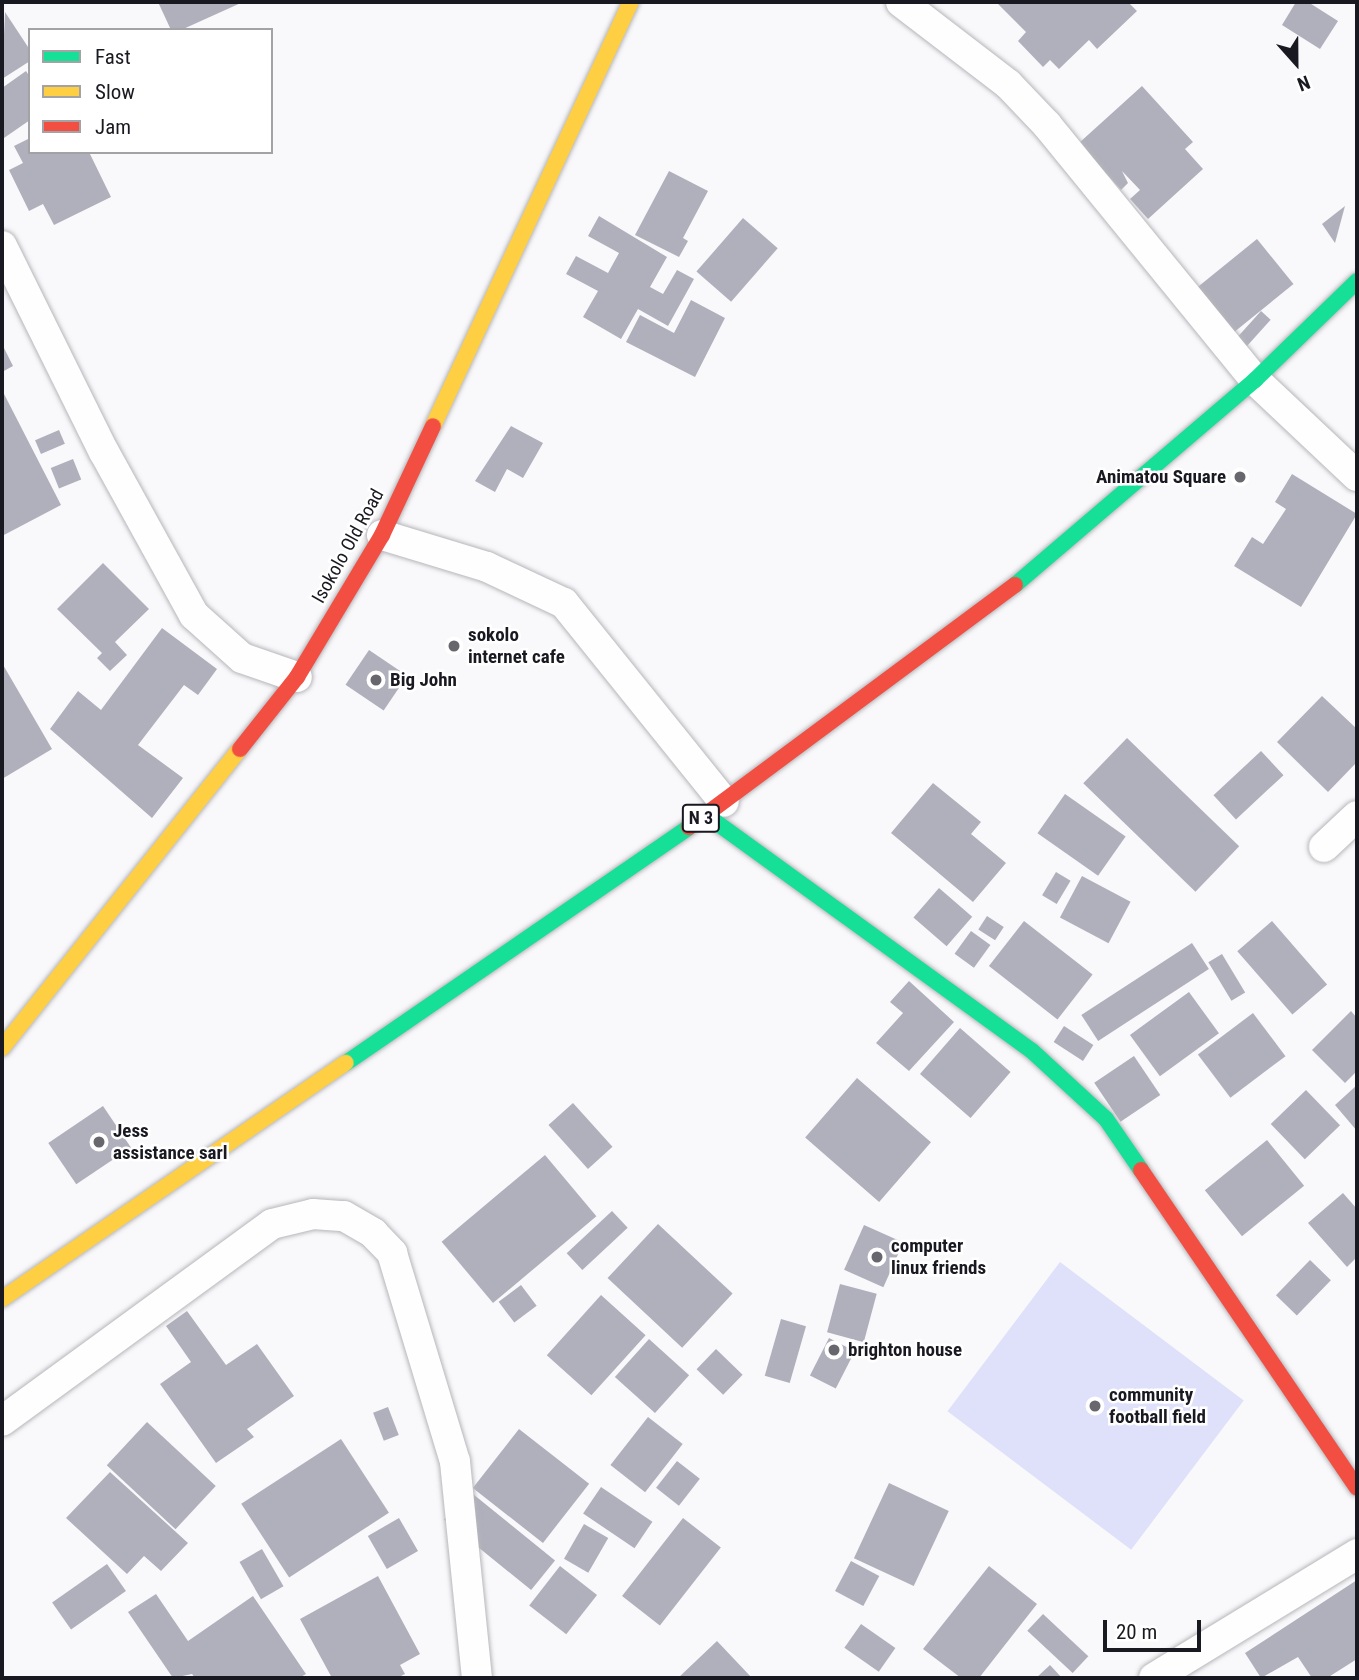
<!DOCTYPE html>
<html>
<head>
<meta charset="utf-8">
<style>
	body { margin:0 }
	#map { position:relative; width:1359px; height:1680px; overflow:hidden; background:#f9f9fb; font-family:"Roboto Condensed",sans-serif }
	div>[style] { position:absolute }
	.green>* { inset:0; background:#dfe0fa; transform-origin:0 0 }
	.building>* { inset:0; background:#b0b0bc; transform-origin:0 0 }
	.roads { filter:drop-shadow(0 0 2px #b6b6bb) drop-shadow(0 0 2px #b6b6bb) }
	.street>* { height:30px; margin:-15px; padding:0 15px; transform-origin:15px; border-radius:15px; background:#fefefe }
	.fast>* { height:16px; margin:-8px; padding:0 8px; transform-origin:8px; border-radius:8px; background:#16e098 }
	.slow>* { height:16px; margin:-8px; padding:0 8px; transform-origin:8px; border-radius:8px; background:#ffcf43 }
	.jam>* { height:16px; margin:-8px; padding:0 8px; transform-origin:8px; border-radius:8px; background:#f24e42 }
	.dots>* { width:19px; height:19px; translate:-50% -50%; box-sizing:border-box; border:4px solid #fff; border-radius:50% }
	span { translate:-50% -50%; white-space:nowrap; text-align:center; line-height:1.15; -webkit-text-stroke:5px #fff; paint-order:stroke }
	.shield-label span { padding:2px 5px; background:#fff; border:2px solid; border-radius:5px; -webkit-text-stroke-width:0 }
	.shield-label { font-size:18px; color:#191921; font-weight:700 }
	.poi-label { font-size:19px; color:#191921; font-weight:700 }
	.right { translate:-100% -50%; text-align:right }
	.left { translate:0 -50%; text-align:left }
	.street-label { font-size:19px; color:#191921 }
	.frame { position:absolute; inset:0; border:4px solid #191921; pointer-events:none }
	.legend { position:absolute; left:28px; top:28px; width:245px; height:126px; box-sizing:border-box; background:#fff; border:2px solid #a3a3a6; margin:0; padding:9px 12px; list-style:none; font-size:21px; color:#191921 }
	.legend li { display:flex; align-items:center; gap:14px; height:35px }
	.legend b { width:35px; border:2px solid #a3a3a6 }
	.north { position:absolute; left:1261px; top:28px; width:70px; height:70px; -webkit-text-stroke:5px #fff; paint-order:stroke; rotate:159deg; font-size:19px; font-weight:700; line-height:28px; text-align:center; color:#191921 }
	.north::after { content:''; display:block; margin:auto; width:24px; height:32px; background:#191921; clip-path:polygon(50% 0,100% 100%,50% 72%,0 100%) }
	.scale { position:absolute; left:1103px; top:1620px; width:98px; height:32px; box-sizing:border-box; border:4px solid #191921; border-top:0; padding-left:9px; font-size:21px; line-height:24px; white-space:nowrap; color:#191921; -webkit-text-stroke:5px #fff; paint-order:stroke }
</style>
</head>
<body>
<div id="map">
	<div class="green">
		<i style="left:1060px;top:1262px;width:230px;height:187px;rotate:37deg"></i>
	</div>
	<div class="building">
		<i style="clip-path:polygon(158px 2px,243px 2px,181px 30px,171px 30px)"></i>
		<i style="clip-path:polygon(996px 2px,1128px 2px,1137px 11px,1097px 49px,1089px 40px,1059px 69px,1050px 60px,1043px 67px,1018px 41px,1026px 32px)"></i>
		<i style="clip-path:polygon(1296px 2px,1308px 2px,1338px 21px,1320px 49px,1282px 25px)"></i>
		<i style="clip-path:polygon(5px 12px,30px 50px,30px 61px,2px 79px)"></i>
		<i style="clip-path:polygon(26px 71px,30px 77px,30px 120px,4px 138px,2px 88px)"></i>
		<i style="clip-path:polygon(1142px 86px,1193px 142px,1185px 149px,1203px 169px,1148px 219px,1130px 199px,1140px 190px,1122px 171px,1128px 183px,1121px 190px,1079px 143px)"></i>
		<i style="clip-path:polygon(30px 138px,30px 152px,89px 152px,111px 197px,54px 225px,43px 204px,29px 211px,9px 170px,23px 163px,14px 146px)"></i>
		<i style="clip-path:polygon(669px 171px,708px 191px,683px 238px,688px 241px,679px 257px,635px 235px)"></i>
		<i style="clip-path:polygon(1345px 206px,1335px 243px,1322px 224px)"></i>
		<i style="clip-path:polygon(599px 216px,667px 257px,650px 287px,663px 294px,677px 270px,694px 279px,668px 326px,638px 309px,621px 339px,583px 317px,598px 291px,566px 274px,576px 256px,608px 273px,619px 253px,588px 236px)"></i>
		<i style="left:743px;top:218px;width:46px;height:71px;rotate:41deg"></i>
		<i style="left:1257px;top:239px;width:58px;height:83px;rotate:51deg"></i>
		<i style="clip-path:polygon(691px 300px,725px 318px,695px 377px,626px 342px,640px 315px,674px 333px)"></i>
		<i style="left:1261px;top:311px;width:13px;height:37px;rotate:42deg"></i>
		<i style="clip-path:polygon(2px 344px,13px 366px,2px 372px)"></i>
		<i style="clip-path:polygon(2px 390px,61px 505px,2px 536px)"></i>
		<i style="clip-path:polygon(511px 426px,543px 443px,523px 478px,507px 469px,495px 492px,475px 481px)"></i>
		<i style="left:59px;top:430px;width:15px;height:26px;rotate:67deg"></i>
		<i style="left:73px;top:459px;width:22px;height:24px;rotate:68deg"></i>
		<i style="clip-path:polygon(1292px 474px,1357px 514px,1301px 607px,1234px 566px,1252px 537px,1263px 544px,1286px 509px,1275px 502px)"></i>
		<i style="clip-path:polygon(103px 563px,149px 609px,115px 642px,127px 655px,110px 671px,97px 658px,102px 653px,57px 609px)"></i>
		<i style="clip-path:polygon(162px 628px,217px 669px,198px 695px,184px 685px,138px 745px,183px 778px,152px 818px,50px 729px,78px 691px,101px 710px)"></i>
		<i style="left:369px;top:650px;width:46px;height:42px;rotate:34deg"></i>
		<i style="clip-path:polygon(2px 663px,52px 749px,2px 779px)"></i>
		<i style="clip-path:polygon(1322px 696px,1357px 729px,1357px 762px,1328px 792px,1277px 742px)"></i>
		<i style="left:1127px;top:738px;width:156px;height:63px;rotate:44deg"></i>
		<i style="left:1261px;top:751px;width:33px;height:65px;rotate:47deg"></i>
		<i style="clip-path:polygon(933px 783px,981px 822px,971px 834px,1006px 863px,973px 902px,891px 833px)"></i>
		<i style="left:1065px;top:794px;width:74px;height:48px;rotate:35deg"></i>
		<i style="left:1056px;top:872px;width:17px;height:27px;rotate:31deg"></i>
		<i style="left:1082px;top:876px;width:55px;height:47px;rotate:28deg"></i>
		<i style="left:939px;top:888px;width:44px;height:39px;rotate:41deg"></i>
		<i style="left:987px;top:916px;width:20px;height:16px;rotate:33deg"></i>
		<i style="left:1024px;top:921px;width:87px;height:57px;rotate:38deg"></i>
		<i style="left:1272px;top:921px;width:84px;height:46px;rotate:49deg"></i>
		<i style="left:971px;top:931px;width:24px;height:28px;rotate:36deg"></i>
		<i style="left:1192px;top:943px;width:31px;height:132px;rotate:57deg"></i>
		<i style="left:1222px;top:954px;width:45px;height:16px;rotate:59deg"></i>
		<i style="clip-path:polygon(909px 981px,954px 1022px,909px 1071px,876px 1043px,903px 1013px,890px 1002px)"></i>
		<i style="left:1189px;top:992px;width:51px;height:73px;rotate:54deg"></i>
		<i style="clip-path:polygon(1351px 1011px,1357px 1018px,1357px 1071px,1345px 1083px,1312px 1050px)"></i>
		<i style="left:1253px;top:1013px;width:54px;height:69px;rotate:53deg"></i>
		<i style="left:1064px;top:1026px;width:35px;height:19px;rotate:33deg"></i>
		<i style="left:960px;top:1028px;width:67px;height:61px;rotate:41deg"></i>
		<i style="left:1134px;top:1056px;width:47px;height:48px;rotate:56deg"></i>
		<i style="left:857px;top:1078px;width:98px;height:79px;rotate:41deg"></i>
		<i style="clip-path:polygon(1357px 1085px,1357px 1131px,1335px 1105px)"></i>
		<i style="left:1306px;top:1090px;width:49px;height:49px;rotate:46deg"></i>
		<i style="left:573px;top:1103px;width:59px;height:33px;rotate:48deg"></i>
		<i style="left:103px;top:1106px;width:50px;height:66px;rotate:56deg"></i>
		<i style="left:1267px;top:1140px;width:59px;height:80px;rotate:51deg"></i>
		<i style="left:545px;top:1155px;width:80px;height:135px;rotate:50deg"></i>
		<i style="clip-path:polygon(1343px 1193px,1357px 1209px,1357px 1257px,1347px 1267px,1308px 1223px)"></i>
		<i style="left:612px;top:1211px;width:23px;height:62px;rotate:47deg"></i>
		<i style="left:658px;top:1224px;width:102px;height:74px;rotate:43deg"></i>
		<i style="left:864px;top:1225px;width:43px;height:49px;rotate:24deg"></i>
		<i style="left:1310px;top:1260px;width:29px;height:49px;rotate:44deg"></i>
		<i style="left:840px;top:1284px;width:38px;height:50px;rotate:15deg"></i>
		<i style="left:521px;top:1285px;width:26px;height:28px;rotate:53deg"></i>
		<i style="left:601px;top:1295px;width:60px;height:81px;rotate:42deg"></i>
		<i style="clip-path:polygon(187px 1311px,226px 1365px,257px 1344px,294px 1396px,247px 1429px,254px 1437px,216px 1463px,160px 1384px,191px 1362px,166px 1326px)"></i>
		<i style="left:781px;top:1319px;width:26px;height:59px;rotate:16deg"></i>
		<i style="left:829px;top:1338px;width:29px;height:42px;rotate:27deg"></i>
		<i style="left:649px;top:1339px;width:54px;height:51px;rotate:42deg"></i>
		<i style="left:716px;top:1349px;width:37px;height:28px;rotate:44deg"></i>
		<i style="left:388px;top:1407px;width:30px;height:16px;rotate:69deg"></i>
		<i style="left:648px;top:1417px;width:44px;height:61px;rotate:38deg"></i>
		<i style="left:147px;top:1422px;width:94px;height:59px;rotate:43deg"></i>
		<i style="left:519px;top:1429px;width:89px;height:75px;rotate:38deg"></i>
		<i style="left:341px;top:1439px;width:88px;height:119px;rotate:57deg"></i>
		<i style="left:677px;top:1461px;width:29px;height:34px;rotate:38deg"></i>
		<i style="clip-path:polygon(110px 1472px,188px 1543px,161px 1571px,144px 1556px,127px 1574px,66px 1518px)"></i>
		<i style="left:889px;top:1483px;width:66px;height:83px;rotate:25deg"></i>
		<i style="left:601px;top:1487px;width:62px;height:32px;rotate:34deg"></i>
		<i style="left:468px;top:1490px;width:112px;height:38px;rotate:39deg"></i>
		<i style="left:399px;top:1518px;width:38px;height:36px;rotate:60deg"></i>
		<i style="left:683px;top:1518px;width:48px;height:99px;rotate:38deg"></i>
		<i style="left:584px;top:1524px;width:28px;height:40px;rotate:30deg"></i>
		<i style="left:262px;top:1549px;width:43px;height:26px;rotate:60deg"></i>
		<i style="left:851px;top:1561px;width:32px;height:34px;rotate:28deg"></i>
		<i style="left:107px;top:1564px;width:33px;height:67px;rotate:55deg"></i>
		<i style="left:560px;top:1566px;width:47px;height:50px;rotate:38deg"></i>
		<i style="clip-path:polygon(989px 1566px,1037px 1604px,979px 1678px,961px 1678px,923px 1649px)"></i>
		<i style="clip-path:polygon(378px 1576px,420px 1654px,400px 1665px,405px 1674px,397px 1678px,332px 1678px,300px 1619px)"></i>
		<i style="clip-path:polygon(1357px 1580px,1357px 1659px,1327px 1678px,1312px 1678px,1298px 1657px,1261px 1678px,1245px 1653px)"></i>
		<i style="clip-path:polygon(156px 1594px,188px 1641px,253px 1596px,306px 1674px,299px 1678px,195px 1678px,192px 1674px,173px 1678px,128px 1612px)"></i>
		<i style="left:1043px;top:1614px;width:62px;height:23px;rotate:43deg"></i>
		<i style="left:861px;top:1624px;width:42px;height:29px;rotate:35deg"></i>
		<i style="clip-path:polygon(717px 1641px,752px 1678px,678px 1678px)"></i>
		<i style="clip-path:polygon(1050px 1665px,1062px 1678px,1036px 1678px)"></i>
	</div>
	<div class="roads">
		<div class="street">
			<i style="left:901px;top:2px;width:135px;rotate:37.5deg"></i>
			<i style="left:1008px;top:84px;width:57px;rotate:46.4deg"></i>
			<i style="left:1047px;top:125px;width:329px;rotate:50.8deg"></i>
			<i style="left:1255px;top:380px;width:140px;rotate:43.3deg"></i>
			<i style="left:2px;top:246px;width:230px;rotate:63.7deg"></i>
			<i style="left:104px;top:452px;width:186px;rotate:61.1deg"></i>
			<i style="left:194px;top:615px;width:64px;rotate:41.9deg"></i>
			<i style="left:242px;top:658px;width:58px;rotate:19.1deg"></i>
			<i style="left:382px;top:535px;width:110px;rotate:16.9deg"></i>
			<i style="left:487px;top:567px;width:85px;rotate:25.1deg"></i>
			<i style="left:564px;top:603px;width:255px;rotate:51.2deg"></i>
			<i style="left:1324px;top:847px;width:45px;rotate:-43.2deg"></i>
			<i style="left:2px;top:1421px;width:334px;rotate:-36.1deg"></i>
			<i style="left:272px;top:1224px;width:42px;rotate:-13.7deg"></i>
			<i style="left:313px;top:1214px;width:31px;rotate:4deg"></i>
			<i style="left:344px;top:1216px;width:34px;rotate:30deg"></i>
			<i style="left:373px;top:1233px;width:28px;rotate:46deg"></i>
			<i style="left:392px;top:1253px;width:218px;rotate:73.2deg"></i>
			<i style="left:455px;top:1462px;width:217px;rotate:84.2deg"></i>
			<i style="left:1154px;top:1678px;width:238px;rotate:-31.4deg"></i>
		</div>
		<div class="fast">
			<i style="left:1015px;top:585px;width:316px;rotate:-40.5deg"></i>
			<i style="left:1255px;top:380px;width:142px;rotate:-44.1deg"></i>
			<i style="left:706px;top:815px;width:402px;rotate:35.9deg"></i>
			<i style="left:1032px;top:1051px;width:100px;rotate:42.6deg"></i>
			<i style="left:1106px;top:1119px;width:62px;rotate:55.5deg"></i>
			<i style="left:346px;top:1063px;width:416px;rotate:-34.5deg"></i>
		</div>
		<div class="slow">
			<i style="left:433px;top:426px;width:468px;rotate:-65deg"></i>
			<i style="left:2px;top:1048px;width:382px;rotate:-51.5deg"></i>
			<i style="left:2px;top:1299px;width:417px;rotate:-34.5deg"></i>
		</div>
		<div class="jam">
			<i style="left:240px;top:749px;width:92px;rotate:-51.6deg"></i>
			<i style="left:297px;top:677px;width:165px;rotate:-59.1deg"></i>
			<i style="left:382px;top:535px;width:120px;rotate:-64.9deg"></i>
			<i style="left:689px;top:827px;width:406px;rotate:-36.6deg"></i>
			<i style="left:1141px;top:1170px;width:384px;rotate:55.8deg"></i>
		</div>
	</div>
	<div class="dots">
		<i style="left:1240px;top:477px;background:#67676d"></i>
		<i style="left:454px;top:646px;background:#67676d"></i>
		<i style="left:376px;top:680px;background:#67676d"></i>
		<i style="left:99px;top:1142px;background:#67676d"></i>
		<i style="left:877px;top:1257px;background:#67676d"></i>
		<i style="left:834px;top:1350px;background:#67676d"></i>
		<i style="left:1095px;top:1406px;background:#67676d"></i>
	</div>
	<div class="shield-label">
		<span style="left:701px;top:818px">N 3</span>
	</div>
	<div class="poi-label">
		<span class="right" style="left:1226px;top:477px">Animatou Square</span>
		<span class="left" style="left:468px;top:646px">sokolo<br>internet cafe</span>
		<span class="left" style="left:390px;top:680px">Big John</span>
		<span class="left" style="left:113px;top:1142px">Jess<br>assistance sarl</span>
		<span class="left" style="left:891px;top:1257px">computer<br>linux friends</span>
		<span class="left" style="left:848px;top:1350px">brighton house</span>
		<span class="left" style="left:1109px;top:1406px">community<br>football field</span>
	</div>
	<div class="street-label">
		<span style="left:348px;top:546px;rotate:-61deg">Isokolo Old Road</span>
	</div>
	<div class="frame"></div>
	<ul class="legend">
	<li><b style="height:9px;background:#16e098"></b>Fast</li>
	<li><b style="height:9px;background:#ffcf43"></b>Slow</li>
	<li><b style="height:9px;background:#f24e42"></b>Jam</li>
	</ul>
	<div class="north">N</div>
	<div class="scale">20 m</div>
</div>
</body>
</html>
